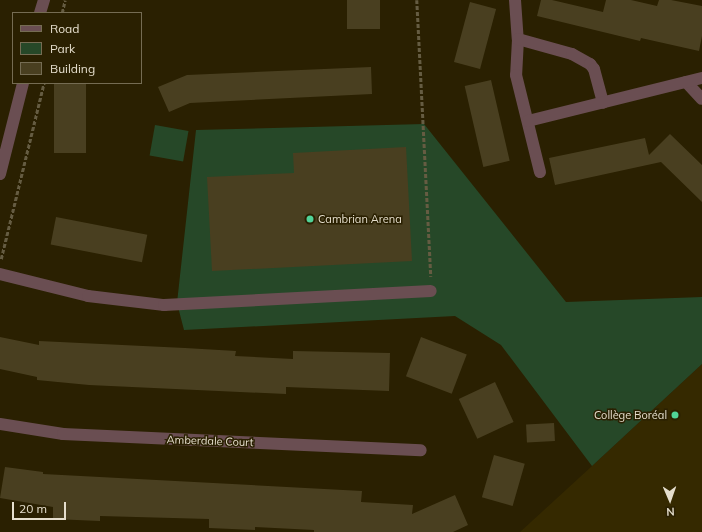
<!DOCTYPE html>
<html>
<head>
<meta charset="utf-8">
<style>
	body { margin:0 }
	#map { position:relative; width:702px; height:532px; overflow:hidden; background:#2a2001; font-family:Mulish,sans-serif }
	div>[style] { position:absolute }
	.built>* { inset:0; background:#352900 }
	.green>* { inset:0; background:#264828; transform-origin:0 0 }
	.building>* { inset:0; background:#493f20; transform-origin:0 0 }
	.path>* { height:2.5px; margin-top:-1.25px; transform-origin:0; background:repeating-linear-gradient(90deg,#655c42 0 4px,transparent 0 6px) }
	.minor>* { height:12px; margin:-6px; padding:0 6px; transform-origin:6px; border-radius:6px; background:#6a4e52 }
	.dots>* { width:11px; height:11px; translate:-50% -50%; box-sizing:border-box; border:2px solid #2a2001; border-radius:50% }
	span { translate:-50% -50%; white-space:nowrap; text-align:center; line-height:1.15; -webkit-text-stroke:3px #2a2001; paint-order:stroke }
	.poi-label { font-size:11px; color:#e5decd }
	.left { translate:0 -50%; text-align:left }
	.right { translate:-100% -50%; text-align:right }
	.street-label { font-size:11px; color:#e5decd }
	.legend { position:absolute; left:12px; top:12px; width:130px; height:72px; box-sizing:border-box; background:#2a2001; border:1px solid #756c53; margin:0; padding:5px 7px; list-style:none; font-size:12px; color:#e5decd }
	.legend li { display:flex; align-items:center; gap:8px; height:20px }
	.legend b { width:20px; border:1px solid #756c53 }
	.north { position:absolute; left:650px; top:480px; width:40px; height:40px; -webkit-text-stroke:3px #2a2001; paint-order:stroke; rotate:178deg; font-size:11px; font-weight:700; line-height:16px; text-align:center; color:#e5decd }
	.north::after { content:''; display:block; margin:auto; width:14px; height:18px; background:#e5decd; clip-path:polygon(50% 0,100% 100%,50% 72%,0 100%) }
	.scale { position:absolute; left:12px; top:502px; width:54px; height:18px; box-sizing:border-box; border:2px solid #e5decd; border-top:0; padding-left:5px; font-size:12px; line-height:14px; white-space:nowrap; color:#e5decd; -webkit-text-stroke:3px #2a2001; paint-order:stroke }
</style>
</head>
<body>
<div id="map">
	<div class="built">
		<i style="clip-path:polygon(702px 364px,702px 532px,520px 532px,592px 466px)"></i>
	</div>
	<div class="green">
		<i style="clip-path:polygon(424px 124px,566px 302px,702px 297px,702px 364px,592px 466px,501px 345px,455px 316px,184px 330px,177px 303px,196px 130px)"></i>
		<i style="left:155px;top:125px;width:34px;height:31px;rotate:10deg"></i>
	</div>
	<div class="building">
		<i style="left:347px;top:0;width:33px;height:29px"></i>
		<i style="clip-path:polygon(541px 0,552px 0,603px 12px,606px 0,631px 0,657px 6px,659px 0,671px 0,702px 6px,702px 36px,699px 51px,641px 38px,640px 41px,537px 16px)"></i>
		<i style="left:470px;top:2px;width:27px;height:62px;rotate:15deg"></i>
		<i style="clip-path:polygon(371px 67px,372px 94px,190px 103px,169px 112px,158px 87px,187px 75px)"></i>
		<i style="left:491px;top:80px;width:83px;height:27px;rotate:77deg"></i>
		<i style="left:54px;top:83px;width:32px;height:70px"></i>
		<i style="clip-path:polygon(670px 134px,702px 165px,702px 202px,661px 162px,555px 185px,549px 158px,645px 138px,649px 155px)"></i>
		<i style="clip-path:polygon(406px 147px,412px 261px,212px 271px,207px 177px,294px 173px,293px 153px)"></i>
		<i style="left:56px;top:217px;width:93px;height:28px;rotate:11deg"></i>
		<i style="clip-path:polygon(0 337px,39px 345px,39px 341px,185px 348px,236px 351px,235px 356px,293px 359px,293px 351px,390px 353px,389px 391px,286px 387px,286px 394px,89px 385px,37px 380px,37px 377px,0 369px)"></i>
		<i style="left:421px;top:337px;width:49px;height:42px;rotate:21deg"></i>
		<i style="left:495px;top:382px;width:44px;height:40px;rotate:65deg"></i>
		<i style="left:554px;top:423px;width:18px;height:28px;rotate:87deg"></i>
		<i style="left:494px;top:455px;width:32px;height:44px;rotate:16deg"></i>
		<i style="clip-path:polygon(5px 467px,43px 472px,43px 474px,362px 491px,361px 502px,413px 505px,412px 514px,455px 495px,468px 525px,453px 532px,314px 532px,314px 530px,255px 527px,255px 530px,209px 528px,209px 519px,100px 516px,100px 521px,53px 519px,53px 507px,0 498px)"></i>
	</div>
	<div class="path">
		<i style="left:417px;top:0;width:277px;rotate:87.1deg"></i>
		<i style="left:62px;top:13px;width:13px;rotate:-77deg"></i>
		<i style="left:1px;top:259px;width:181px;rotate:-76.3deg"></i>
	</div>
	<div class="minor">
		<i style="left:515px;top:0;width:39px;rotate:86deg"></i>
		<i style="left:518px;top:39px;width:36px;rotate:93deg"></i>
		<i style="left:516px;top:75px;width:100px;rotate:76.1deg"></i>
		<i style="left:40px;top:13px;width:14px;rotate:-73deg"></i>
		<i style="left:518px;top:39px;width:56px;rotate:15.5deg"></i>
		<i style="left:572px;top:54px;width:21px;rotate:29deg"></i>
		<i style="left:590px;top:64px;width:6px;rotate:51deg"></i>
		<i style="left:594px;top:69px;width:35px;rotate:75deg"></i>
		<i style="left:686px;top:82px;width:23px;rotate:47deg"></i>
		<i style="left:528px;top:121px;width:179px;rotate:-13.9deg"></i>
		<i style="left:0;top:174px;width:94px;rotate:-75.8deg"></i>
		<i style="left:0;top:274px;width:91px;rotate:14deg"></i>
		<i style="left:88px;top:296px;width:77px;rotate:6.8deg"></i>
		<i style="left:164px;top:305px;width:267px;rotate:-3deg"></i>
		<i style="left:0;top:424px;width:64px;rotate:9deg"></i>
		<i style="left:63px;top:434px;width:358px;rotate:2.6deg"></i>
	</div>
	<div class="dots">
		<i style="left:310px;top:219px;background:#50d398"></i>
		<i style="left:675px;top:415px;background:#50d398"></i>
	</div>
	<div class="poi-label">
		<span class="left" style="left:318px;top:219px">Cambrian Arena</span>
		<span class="right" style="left:667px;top:415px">Collège Boréal</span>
	</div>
	<div class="street-label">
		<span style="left:210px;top:441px;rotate:2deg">Amberdale Court</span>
	</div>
	<ul class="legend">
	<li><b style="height:5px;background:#6a4e52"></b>Road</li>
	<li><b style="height:11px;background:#264828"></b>Park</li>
	<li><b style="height:11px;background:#493f20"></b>Building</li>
	</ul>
	<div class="north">N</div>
	<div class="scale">20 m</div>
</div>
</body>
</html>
